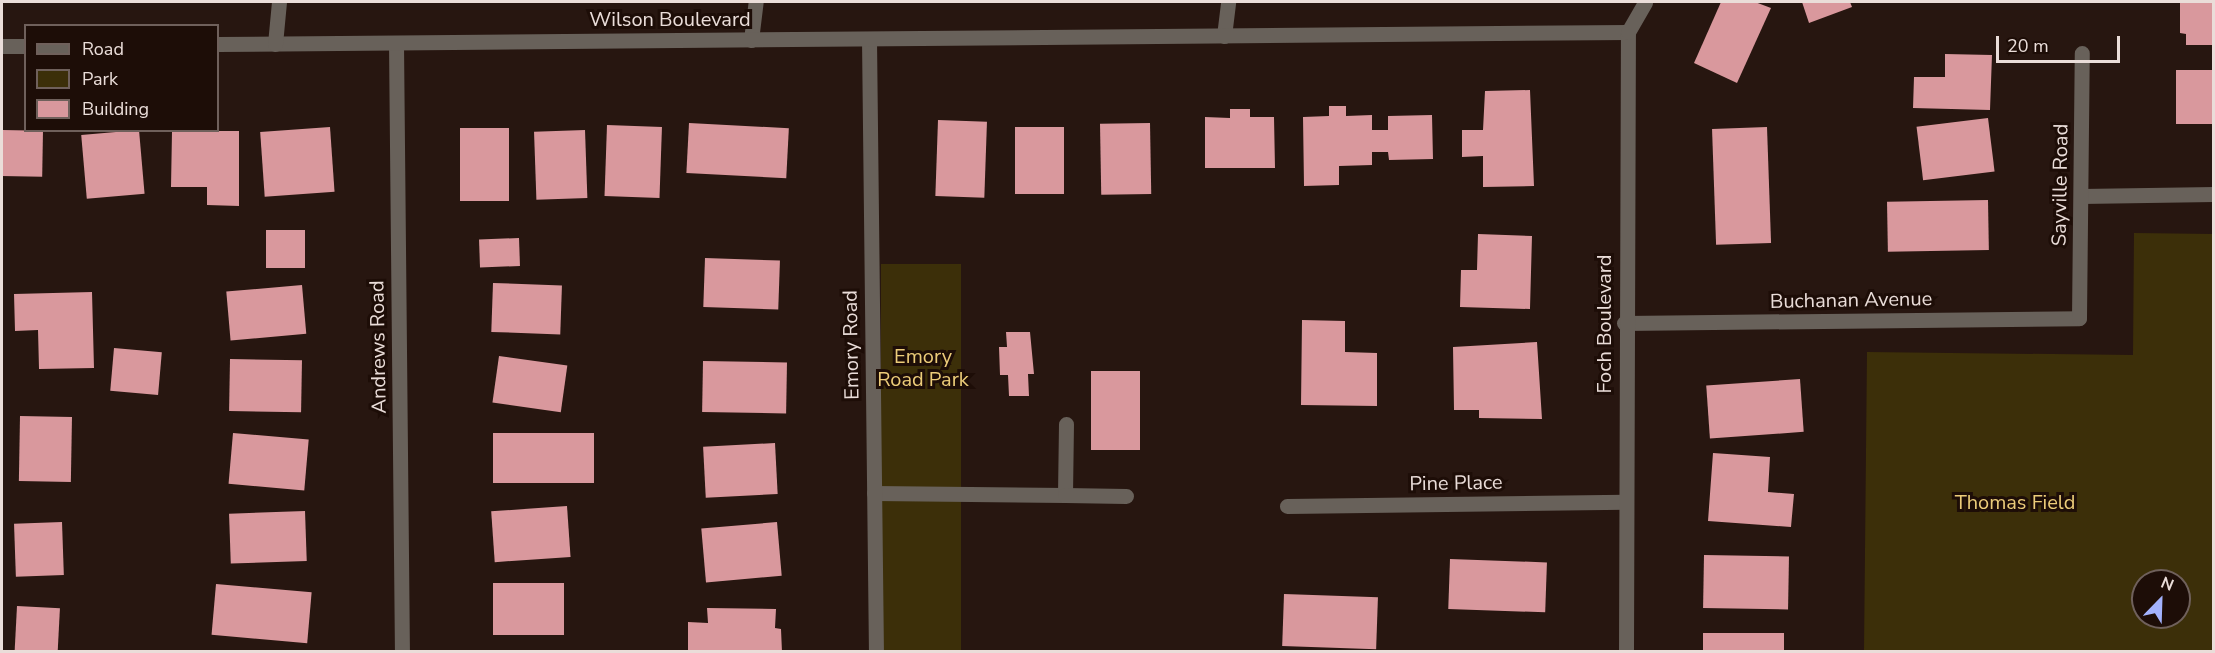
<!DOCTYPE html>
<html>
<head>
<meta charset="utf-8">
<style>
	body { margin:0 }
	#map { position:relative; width:2215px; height:653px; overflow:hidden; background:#271610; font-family:"Nunito Sans",sans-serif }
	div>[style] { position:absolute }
	.green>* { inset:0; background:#3c2f09; transform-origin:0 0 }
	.building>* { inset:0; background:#d9989d; transform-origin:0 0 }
	.service>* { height:15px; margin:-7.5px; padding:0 7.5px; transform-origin:7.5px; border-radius:7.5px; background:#68615a }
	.minor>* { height:15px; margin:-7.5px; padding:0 7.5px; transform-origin:7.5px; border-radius:7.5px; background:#68615a }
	span { translate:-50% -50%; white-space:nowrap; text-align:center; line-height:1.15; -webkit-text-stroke:6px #1d0d07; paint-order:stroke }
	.street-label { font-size:20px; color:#eaddd9 }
	.park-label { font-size:20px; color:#eccc79 }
	.frame { position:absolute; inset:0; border:3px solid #eaddd9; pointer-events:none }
	.legend { position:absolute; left:24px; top:24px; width:195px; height:108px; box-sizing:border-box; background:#1d0d07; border:2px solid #6f605b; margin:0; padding:8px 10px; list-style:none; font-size:18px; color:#eaddd9 }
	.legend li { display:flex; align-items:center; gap:12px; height:30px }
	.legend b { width:30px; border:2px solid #6f605b }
	.north { position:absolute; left:2131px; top:569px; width:60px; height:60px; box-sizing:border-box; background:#1d0d07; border:2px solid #6f605b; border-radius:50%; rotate:23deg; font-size:16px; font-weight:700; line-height:24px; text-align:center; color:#eaddd9 }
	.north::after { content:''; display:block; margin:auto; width:21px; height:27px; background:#a3b2fd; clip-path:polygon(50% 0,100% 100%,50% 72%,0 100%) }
	.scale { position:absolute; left:1996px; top:36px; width:124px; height:27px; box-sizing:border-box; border:3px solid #eaddd9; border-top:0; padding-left:8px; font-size:18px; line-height:21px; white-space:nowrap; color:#eaddd9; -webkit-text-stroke:4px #1d0d07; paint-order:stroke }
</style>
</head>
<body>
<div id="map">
	<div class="green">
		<i style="clip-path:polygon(evenodd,2134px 233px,2213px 234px,2213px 651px,1864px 651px,1867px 352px,2133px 355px,2134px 233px,2143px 581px,2179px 581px,2179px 617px,2143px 617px,2143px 581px)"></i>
		<i style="left:881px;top:264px;width:80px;height:387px"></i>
	</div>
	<div class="building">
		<i style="clip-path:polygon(1721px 2px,1755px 2px,1771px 8px,1737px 83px,1694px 63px)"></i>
		<i style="clip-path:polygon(1802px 2px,1850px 2px,1852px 7px,1809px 23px)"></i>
		<i style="clip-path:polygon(2180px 2px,2214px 2px,2214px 45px,2186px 45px,2186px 34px,2180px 33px)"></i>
		<i style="clip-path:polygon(1945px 54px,1992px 55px,1990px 110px,1913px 108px,1914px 77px,1945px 77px)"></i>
		<i style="left:2214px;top:70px;width:54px;height:38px;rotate:90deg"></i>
		<i style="clip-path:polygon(1530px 90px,1534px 186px,1483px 187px,1483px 156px,1462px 157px,1462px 130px,1483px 130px,1485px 91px)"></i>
		<i style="clip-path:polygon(1329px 106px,1346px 106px,1346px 116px,1372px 115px,1372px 130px,1388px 130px,1388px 116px,1432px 115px,1433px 159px,1389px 160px,1388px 152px,1372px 152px,1372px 165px,1339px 166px,1339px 185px,1304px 186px,1303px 117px,1329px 116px)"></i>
		<i style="clip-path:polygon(1230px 109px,1250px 109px,1250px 117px,1274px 117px,1275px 168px,1205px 168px,1205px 117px,1230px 118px)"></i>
		<i style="left:1988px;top:118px;width:54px;height:72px;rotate:83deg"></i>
		<i style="left:938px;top:120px;width:49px;height:76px;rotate:2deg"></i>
		<i style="left:689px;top:123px;width:100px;height:50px;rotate:3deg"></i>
		<i style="left:1150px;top:123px;width:71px;height:50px;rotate:89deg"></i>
		<i style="left:607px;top:125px;width:55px;height:71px;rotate:2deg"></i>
		<i style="left:330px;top:127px;width:65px;height:70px;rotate:86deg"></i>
		<i style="left:1064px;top:127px;width:67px;height:49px;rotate:90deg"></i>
		<i style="left:1767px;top:127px;width:116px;height:55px;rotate:88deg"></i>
		<i style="left:460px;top:128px;width:49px;height:73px"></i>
		<i style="left:2px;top:130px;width:41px;height:46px;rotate:1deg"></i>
		<i style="left:139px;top:130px;width:64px;height:58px;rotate:85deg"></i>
		<i style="left:585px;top:130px;width:68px;height:51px;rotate:88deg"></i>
		<i style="clip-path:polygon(172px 131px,239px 131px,239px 206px,207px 205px,207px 187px,171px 187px)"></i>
		<i style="left:1988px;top:200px;width:50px;height:101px;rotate:89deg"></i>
		<i style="left:305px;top:230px;width:38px;height:39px;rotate:90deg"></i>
		<i style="clip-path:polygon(1478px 234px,1532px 236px,1530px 309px,1460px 307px,1461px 270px,1477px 270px)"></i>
		<i style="left:519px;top:238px;width:28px;height:40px;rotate:88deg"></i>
		<i style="left:705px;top:258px;width:75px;height:49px;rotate:2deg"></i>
		<i style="left:493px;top:283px;width:69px;height:49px;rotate:2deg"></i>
		<i style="left:302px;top:285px;width:49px;height:76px;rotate:85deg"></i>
		<i style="clip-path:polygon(92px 292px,94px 368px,39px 369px,38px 330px,15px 331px,14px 294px)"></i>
		<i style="clip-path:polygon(1302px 320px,1345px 321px,1345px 352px,1377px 353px,1377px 406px,1301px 405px)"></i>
		<i style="clip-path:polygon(1006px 332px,1030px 332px,1034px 374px,1028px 374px,1029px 396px,1009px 396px,1008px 375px,1000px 375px,999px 347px,1007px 347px)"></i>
		<i style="clip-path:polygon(1537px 342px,1542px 419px,1479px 418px,1479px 410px,1454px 410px,1453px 347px)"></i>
		<i style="left:114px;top:348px;width:48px;height:43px;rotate:5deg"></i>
		<i style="left:499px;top:356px;width:69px;height:47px;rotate:8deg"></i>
		<i style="left:230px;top:359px;width:72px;height:52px;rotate:1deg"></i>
		<i style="left:703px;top:361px;width:84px;height:51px;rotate:1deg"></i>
		<i style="left:1091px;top:371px;width:49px;height:79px"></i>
		<i style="left:1800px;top:379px;width:53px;height:94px;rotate:86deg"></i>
		<i style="left:20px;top:416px;width:52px;height:65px;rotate:1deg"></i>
		<i style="left:233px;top:433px;width:76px;height:51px;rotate:5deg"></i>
		<i style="left:594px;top:433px;width:50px;height:101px;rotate:90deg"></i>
		<i style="left:775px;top:443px;width:51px;height:72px;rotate:87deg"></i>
		<i style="clip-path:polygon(1713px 453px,1770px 457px,1768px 492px,1794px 494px,1791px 527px,1708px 521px)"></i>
		<i style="left:567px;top:506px;width:51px;height:76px;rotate:86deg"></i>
		<i style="left:305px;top:511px;width:50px;height:76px;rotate:88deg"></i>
		<i style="left:62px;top:522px;width:53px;height:48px;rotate:88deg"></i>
		<i style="left:777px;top:522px;width:54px;height:76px;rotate:85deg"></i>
		<i style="left:1704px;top:555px;width:85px;height:53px;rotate:1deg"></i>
		<i style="left:1450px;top:559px;width:97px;height:50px;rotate:2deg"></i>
		<i style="left:564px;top:583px;width:52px;height:71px;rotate:90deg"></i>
		<i style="left:216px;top:584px;width:96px;height:51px;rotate:5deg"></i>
		<i style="left:1284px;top:594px;width:94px;height:52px;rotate:2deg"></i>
		<i style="left:17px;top:606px;width:43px;height:46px;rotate:3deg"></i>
		<i style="clip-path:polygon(707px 608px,776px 609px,775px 628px,781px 629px,782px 652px,688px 652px,688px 622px,708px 623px)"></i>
		<i style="left:1703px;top:633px;width:81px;height:19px"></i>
	</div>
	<div class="service">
		<i style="left:874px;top:493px;width:191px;rotate:0.6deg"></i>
		<i style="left:1065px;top:495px;width:71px;rotate:-89.2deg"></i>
		<i style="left:1065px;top:495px;width:61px;rotate:0.9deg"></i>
	</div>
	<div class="minor">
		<i style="left:1224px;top:36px;width:34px;rotate:-83deg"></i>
		<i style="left:869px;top:39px;width:613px;rotate:89.35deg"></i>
		<i style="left:751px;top:40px;width:38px;rotate:-83deg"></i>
		<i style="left:396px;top:43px;width:609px;rotate:89.44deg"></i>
		<i style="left:218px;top:44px;width:1410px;rotate:-0.49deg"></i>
		<i style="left:275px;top:44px;width:42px;rotate:-84.6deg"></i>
		<i style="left:2px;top:46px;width:24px"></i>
		<i style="left:2081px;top:196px;width:133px;rotate:-0.9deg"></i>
		<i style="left:1624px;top:323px;width:455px;rotate:-0.6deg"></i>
		<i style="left:2079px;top:318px;width:265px;rotate:-89.4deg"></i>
		<i style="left:1287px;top:506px;width:338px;rotate:-0.7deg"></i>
		<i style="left:1626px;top:652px;width:620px;rotate:-89.82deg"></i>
		<i style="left:1628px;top:32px;width:34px;rotate:-60deg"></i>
	</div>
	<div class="street-label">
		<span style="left:670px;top:19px">Wilson Boulevard</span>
		<span style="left:2060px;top:185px;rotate:-89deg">Sayville Road</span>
		<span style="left:1851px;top:300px;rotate:-1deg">Buchanan Avenue</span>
		<span style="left:1604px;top:324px;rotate:-90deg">Foch Boulevard</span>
		<span style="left:851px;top:345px;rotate:-91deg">Emory Road</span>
		<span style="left:378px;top:347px;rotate:-91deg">Andrews Road</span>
		<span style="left:1456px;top:483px;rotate:-1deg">Pine Place</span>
	</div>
	<div class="park-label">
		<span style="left:923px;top:368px">Emory<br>Road Park</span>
		<span style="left:2015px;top:502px">Thomas Field</span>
	</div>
	<div class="frame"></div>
	<ul class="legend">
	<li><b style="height:8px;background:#68615a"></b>Road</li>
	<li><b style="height:16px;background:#3c2f09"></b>Park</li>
	<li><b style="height:16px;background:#d9989d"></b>Building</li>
	</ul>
	<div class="north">N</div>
	<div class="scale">20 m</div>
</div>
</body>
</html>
